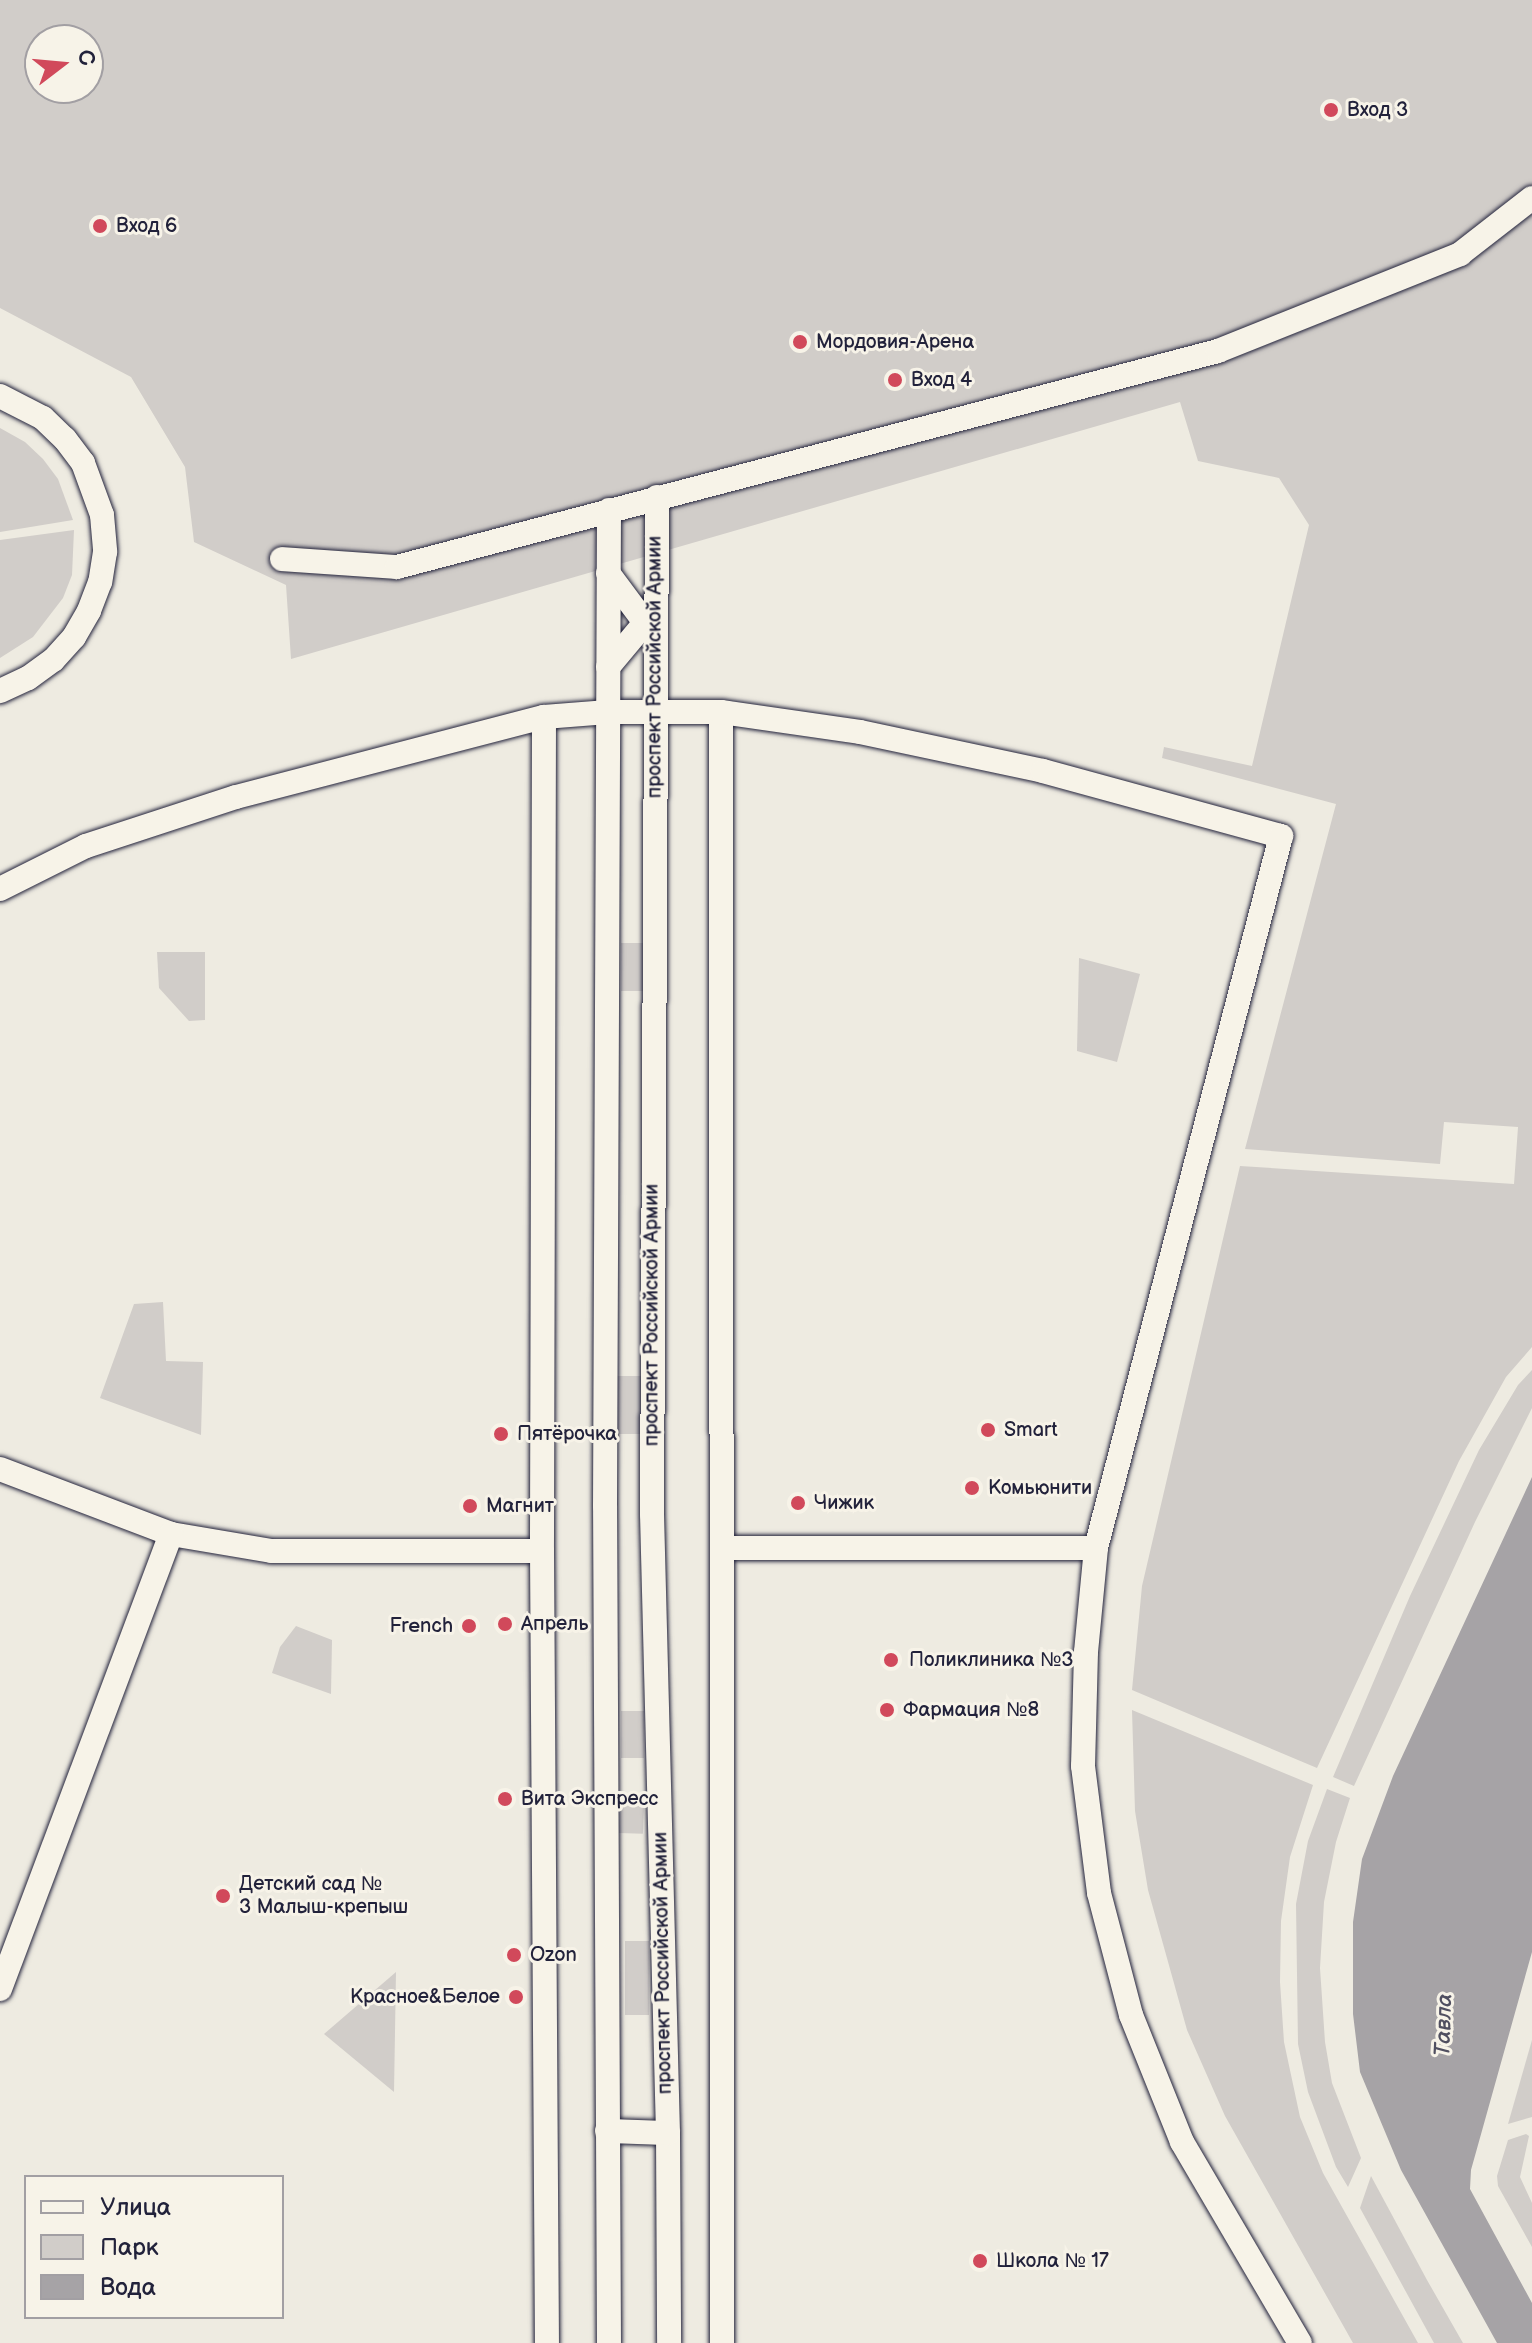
<!DOCTYPE html>
<html>
<head>
<meta charset="utf-8">
<style>
	body { margin:0 }
	#map { position:relative; width:1532px; height:2343px; overflow:hidden; background:#eeebe1; font-family:"Balsamiq Sans",sans-serif }
	div>[style] { position:absolute }
	.green>* { inset:0; background:#d1cdc9; transform-origin:0 0 }
	.water>* { inset:0; background:#a6a3a6 }
	.roads { filter:drop-shadow(0 0 2px #22223b) drop-shadow(0 0 2px #22223b) }
	.street>* { height:24px; margin:-12px; padding:0 12px; transform-origin:12px; border-radius:12px; background:#f7f3e8 }
	.dots>* { width:22px; height:22px; translate:-50% -50%; box-sizing:border-box; border:4px solid #f7f3e8; border-radius:50% }
	span { translate:-50% -50%; white-space:nowrap; text-align:center; line-height:1.15; -webkit-text-stroke:6px #f7f3e8; paint-order:stroke }
	.poi-label { font-size:20px; color:#22223b }
	.left { translate:0 -50%; text-align:left }
	.right { translate:-100% -50%; text-align:right }
	.street-label { font-size:20px; color:#22223b }
	.water-label { font-size:22px; color:#504f60; font-style:italic }
	.legend { position:absolute; left:24px; top:2175px; width:260px; height:144px; box-sizing:border-box; background:#f7f3e8; border:2px solid #a29fa3; margin:0; padding:10px 14px; list-style:none; font-size:24px; color:#22223b }
	.legend li { display:flex; align-items:center; gap:16px; height:40px }
	.legend b { width:40px; border:2px solid #a29fa3 }
	.north { position:absolute; left:24px; top:24px; width:80px; height:80px; box-sizing:border-box; background:#f7f3e8; border:2px solid #a29fa3; border-radius:50%; rotate:74deg; font-size:22px; font-weight:700; line-height:32px; text-align:center; color:#22223b }
	.north::after { content:''; display:block; margin:auto; width:28px; height:36px; background:#d1495b; clip-path:polygon(50% 0,100% 100%,50% 72%,0 100%) }
</style>
</head>
<body>
<div id="map">
	<div class="green">
		<i style="clip-path:polygon(evenodd,0 0,1532px 0,1532px 1347px,1506px 1377px,1459px 1461px,1317px 1768px,1132px 1690px,1142px 1586px,1240px 1166px,1514px 1184px,1518px 1127px,1444px 1122px,1440px 1164px,1245px 1149px,1336px 804px,1162px 758px,1164px 747px,1252px 766px,1309px 525px,1279px 478px,1198px 461px,1180px 402px,291px 659px,286px 585px,194px 542px,185px 467px,131px 377px,0 308px,0 0,40px 40px,88px 40px,88px 88px,40px 88px,40px 40px)"></i>
		<i style="clip-path:polygon(0 428px,25px 442px,43px 459px,58px 479px,73px 520px,0 532px)"></i>
		<i style="clip-path:polygon(74px 530px,72px 575px,63px 598px,33px 637px,0 658px,0 540px)"></i>
		<i style="left:621px;top:943px;width:24px;height:48px"></i>
		<i style="clip-path:polygon(157px 952px,205px 952px,205px 1020px,189px 1021px,159px 988px)"></i>
		<i style="clip-path:polygon(1079px 958px,1140px 974px,1117px 1062px,1077px 1051px)"></i>
		<i style="clip-path:polygon(163px 1302px,166px 1361px,203px 1362px,201px 1435px,100px 1398px,134px 1304px)"></i>
		<i style="clip-path:polygon(1532px 1370px,1532px 1408px,1475px 1522px,1354px 1786px,1333px 1777px,1410px 1596px,1479px 1450px,1518px 1385px)"></i>
		<i style="left:641px;top:1376px;width:58px;height:25px;rotate:90deg"></i>
		<i style="clip-path:polygon(296px 1626px,332px 1640px,331px 1694px,272px 1673px,280px 1647px)"></i>
		<i style="clip-path:polygon(1132px 1710px,1313px 1785px,1290px 1857px,1281px 1921px,1280px 1982px,1284px 2042px,1300px 2117px,1323px 2173px,1418px 2343px,1353px 2343px,1225px 2116px,1187px 2030px,1148px 1890px,1135px 1811px)"></i>
		<i style="left:621px;top:1711px;width:23px;height:47px"></i>
		<i style="clip-path:polygon(1327px 1789px,1350px 1798px,1336px 1842px,1324px 1902px,1320px 1968px,1325px 2042px,1332px 2083px,1361px 2158px,1348px 2187px,1336px 2167px,1308px 2092px,1298px 2044px,1296px 1904px,1308px 1841px)"></i>
		<i style="left:620px;top:1802px;width:24px;height:31px;rotate:2deg"></i>
		<i style="left:625px;top:1941px;width:24px;height:74px"></i>
		<i style="clip-path:polygon(396px 1972px,394px 2092px,324px 2034px)"></i>
		<i style="clip-path:polygon(1532px 2040px,1532px 2117px,1508px 2124px)"></i>
		<i style="clip-path:polygon(1526px 2134px,1529px 2136px,1520px 2177px,1532px 2203px,1532px 2247px,1498px 2186px,1497px 2176px,1508px 2140px)"></i>
		<i style="clip-path:polygon(1371px 2176px,1427px 2280px,1463px 2343px,1434px 2343px,1360px 2208px)"></i>
	</div>
	<div class="water">
		<i style="clip-path:polygon(1532px 1477px,1532px 1952px,1471px 2170px,1470px 2189px,1532px 2303px,1532px 2343px,1497px 2343px,1401px 2170px,1360px 2072px,1353px 2014px,1353px 1922px,1362px 1859px,1393px 1776px)"></i>
	</div>
	<div class="roads">
		<div class="street">
			<i style="left:0;top:396px;width:48px;rotate:27.1deg"></i>
			<i style="left:43px;top:418px;width:30px;rotate:44deg"></i>
			<i style="left:65px;top:439px;width:30px;rotate:53deg"></i>
			<i style="left:83px;top:463px;width:55px;rotate:69.9deg"></i>
			<i style="left:102px;top:515px;width:37px;rotate:85deg"></i>
			<i style="left:105px;top:552px;width:30px;rotate:99deg"></i>
			<i style="left:100px;top:582px;width:31px;rotate:111deg"></i>
			<i style="left:89px;top:611px;width:30px;rotate:120deg"></i>
			<i style="left:74px;top:637px;width:31px;rotate:132deg"></i>
			<i style="left:53px;top:660px;width:31px;rotate:144deg"></i>
			<i style="left:28px;top:678px;width:31px;rotate:155deg"></i>
			<i style="left:657px;top:497px;width:1017px;rotate:90.28deg"></i>
			<i style="left:652px;top:1514px;width:619px;rotate:88.52deg"></i>
			<i style="left:668px;top:2133px;width:210px;rotate:89.7deg"></i>
			<i style="left:282px;top:559px;width:115px;rotate:4deg"></i>
			<i style="left:397px;top:567px;width:849px;rotate:-14.74deg"></i>
			<i style="left:1218px;top:351px;width:261px;rotate:-21.8deg"></i>
			<i style="left:1460px;top:254px;width:91px;rotate:-37.9deg"></i>
			<i style="left:608px;top:573px;width:79px;rotate:53.3deg"></i>
			<i style="left:608px;top:667px;width:72px;rotate:-50.1deg"></i>
			<i style="left:721px;top:712px;width:1631px;rotate:89.96deg"></i>
			<i style="left:544px;top:717px;width:834px;rotate:90.14deg"></i>
			<i style="left:542px;top:1551px;width:792px;rotate:89.64deg"></i>
			<i style="left:0;top:889px;width:96px;rotate:-26.6deg"></i>
			<i style="left:86px;top:846px;width:158px;rotate:-18.1deg"></i>
			<i style="left:236px;top:797px;width:318px;rotate:-14.6deg"></i>
			<i style="left:544px;top:717px;width:64px;rotate:-4.5deg"></i>
			<i style="left:608px;top:712px;width:113px"></i>
			<i style="left:721px;top:712px;width:140px;rotate:8.2deg"></i>
			<i style="left:860px;top:732px;width:187px;rotate:12deg"></i>
			<i style="left:1043px;top:771px;width:247px;rotate:15.3deg"></i>
			<i style="left:1281px;top:836px;width:736px;rotate:104.57deg"></i>
			<i style="left:1096px;top:1548px;width:104px;rotate:95.5deg"></i>
			<i style="left:1086px;top:1652px;width:114px;rotate:91.5deg"></i>
			<i style="left:1083px;top:1766px;width:128px;rotate:82.8deg"></i>
			<i style="left:1099px;top:1893px;width:126px;rotate:75.3deg"></i>
			<i style="left:1131px;top:2015px;width:137px;rotate:68.1deg"></i>
			<i style="left:1182px;top:2142px;width:233px;rotate:59.6deg"></i>
			<i style="left:0;top:1469px;width:183px;rotate:20.8deg"></i>
			<i style="left:171px;top:1534px;width:102px;rotate:9.6deg"></i>
			<i style="left:272px;top:1551px;width:270px"></i>
			<i style="left:723px;top:1548px;width:373px"></i>
			<i style="left:0;top:1989px;width:486px;rotate:-69.4deg"></i>
			<i style="left:607px;top:2131px;width:61px;rotate:1.9deg"></i>
			<i style="left:609px;top:2343px;width:837px;rotate:-90.27deg"></i>
			<i style="left:605px;top:1506px;width:996px;rotate:-89.77deg"></i>
		</div>
	</div>
	<div class="dots">
		<i style="left:1331px;top:110px;background:#d1495b"></i>
		<i style="left:100px;top:226px;background:#d1495b"></i>
		<i style="left:800px;top:342px;background:#d1495b"></i>
		<i style="left:895px;top:380px;background:#d1495b"></i>
		<i style="left:988px;top:1430px;background:#d1495b"></i>
		<i style="left:501px;top:1434px;background:#d1495b"></i>
		<i style="left:972px;top:1488px;background:#d1495b"></i>
		<i style="left:798px;top:1503px;background:#d1495b"></i>
		<i style="left:470px;top:1506px;background:#d1495b"></i>
		<i style="left:505px;top:1624px;background:#d1495b"></i>
		<i style="left:469px;top:1626px;background:#d1495b"></i>
		<i style="left:891px;top:1660px;background:#d1495b"></i>
		<i style="left:887px;top:1710px;background:#d1495b"></i>
		<i style="left:505px;top:1799px;background:#d1495b"></i>
		<i style="left:223px;top:1896px;background:#d1495b"></i>
		<i style="left:514px;top:1955px;background:#d1495b"></i>
		<i style="left:516px;top:1997px;background:#d1495b"></i>
		<i style="left:980px;top:2261px;background:#d1495b"></i>
	</div>
	<div class="poi-label">
		<span class="left" style="left:1347px;top:110px">Вход 3</span>
		<span class="left" style="left:116px;top:226px">Вход 6</span>
		<span class="left" style="left:816px;top:342px">Мордовия-Арена</span>
		<span class="left" style="left:911px;top:380px">Вход 4</span>
		<span class="left" style="left:1004px;top:1430px">Smart</span>
		<span class="left" style="left:517px;top:1434px">Пятёрочка</span>
		<span class="left" style="left:988px;top:1488px">Комьюнити</span>
		<span class="left" style="left:814px;top:1503px">Чижик</span>
		<span class="left" style="left:486px;top:1506px">Магнит</span>
		<span class="left" style="left:521px;top:1624px">Апрель</span>
		<span class="right" style="left:453px;top:1626px">French</span>
		<span class="left" style="left:909px;top:1660px">Поликлиника №3</span>
		<span class="left" style="left:903px;top:1710px">Фармация №8</span>
		<span class="left" style="left:521px;top:1799px">Вита Экспресс</span>
		<span class="left" style="left:239px;top:1896px">Детский сад №<br>3 Малыш-крепыш</span>
		<span class="left" style="left:530px;top:1955px">Ozon</span>
		<span class="right" style="left:500px;top:1997px">Красное&amp;Белое</span>
		<span class="left" style="left:996px;top:2261px">Школа № 17</span>
	</div>
	<div class="street-label">
		<span style="left:655px;top:667px;rotate:-90deg">проспект Российской Армии</span>
		<span style="left:652px;top:1315px;rotate:-90deg">проспект Российской Армии</span>
		<span style="left:663px;top:1963px;rotate:-91deg">проспект Российской Армии</span>
	</div>
	<div class="water-label">
		<span style="left:1444px;top:2025px;rotate:-88deg">Тавла</span>
	</div>
	<ul class="legend">
	<li><b style="height:10px;background:#f7f3e8"></b>Улица</li>
	<li><b style="height:22px;background:#d1cdc9"></b>Парк</li>
	<li><b style="height:22px;background:#a6a3a6"></b>Вода</li>
	</ul>
	<div class="north">С</div>
</div>
</body>
</html>
